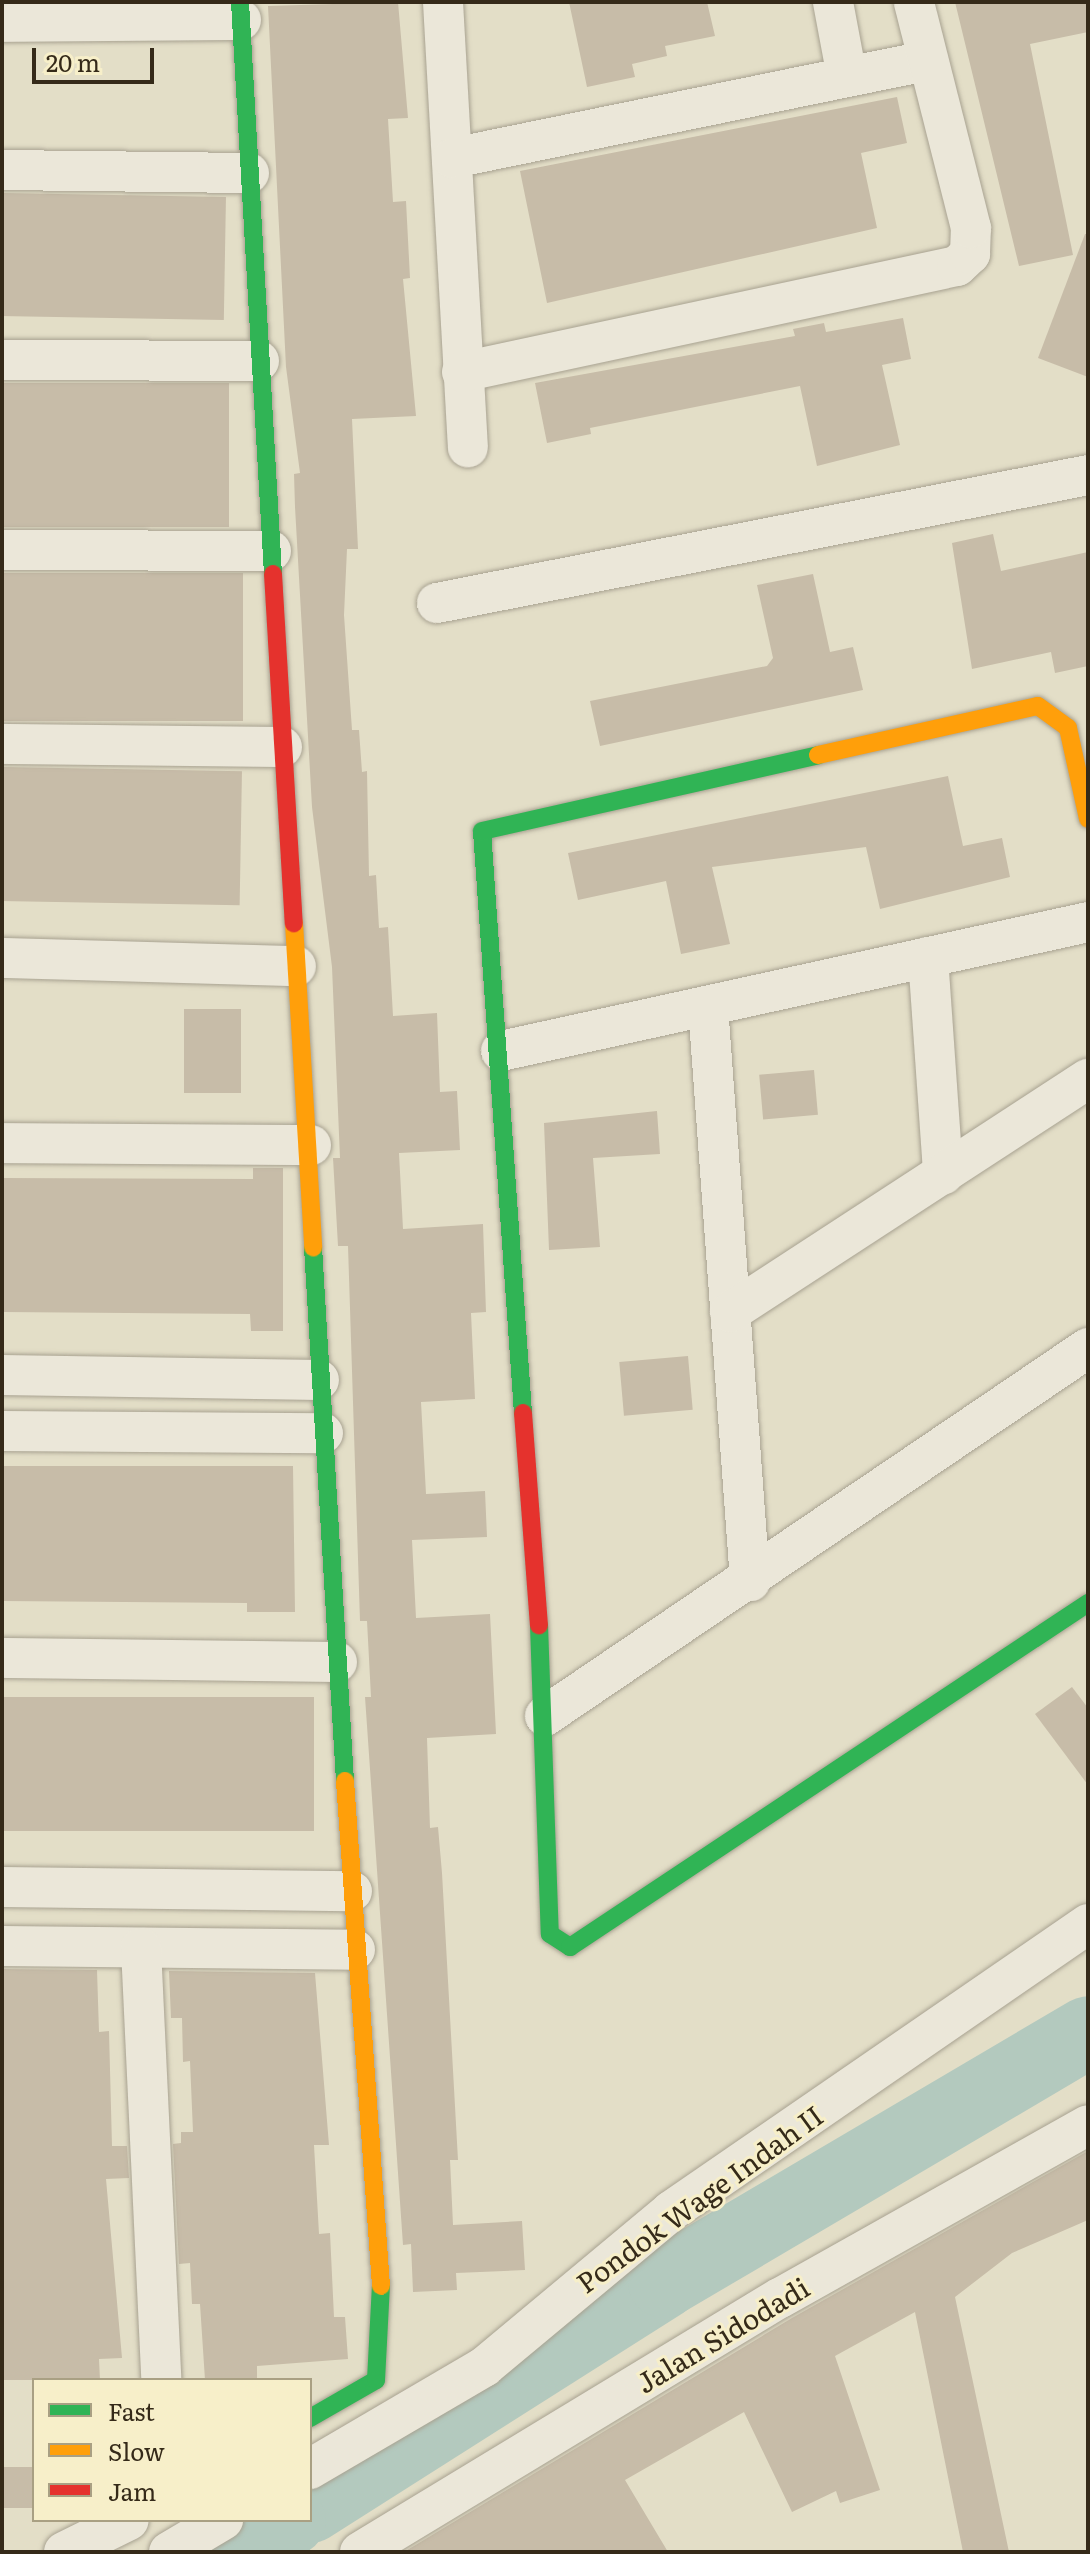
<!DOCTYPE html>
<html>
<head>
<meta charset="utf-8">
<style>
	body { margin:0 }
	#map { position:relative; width:1090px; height:2554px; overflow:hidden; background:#e3dec7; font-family:Literata,serif }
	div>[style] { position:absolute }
	.river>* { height:72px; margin:-36px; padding:0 36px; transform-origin:36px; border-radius:36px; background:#b3c9be }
	.building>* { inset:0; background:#c7bca8; transform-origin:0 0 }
	.roads { filter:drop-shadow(0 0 2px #a8a291) drop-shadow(0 0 2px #a8a291) }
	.street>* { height:40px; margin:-20px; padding:0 20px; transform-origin:20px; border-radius:20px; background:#ebe7d9 }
	.fast>* { height:18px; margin:-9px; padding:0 9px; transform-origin:9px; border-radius:9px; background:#30b455 }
	.slow>* { height:18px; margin:-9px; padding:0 9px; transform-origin:9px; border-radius:9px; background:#ff9f0a }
	.jam>* { height:18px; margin:-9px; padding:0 9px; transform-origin:9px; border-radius:9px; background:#e5322d }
	span { translate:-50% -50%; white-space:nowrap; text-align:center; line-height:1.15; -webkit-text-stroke:6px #f7efc9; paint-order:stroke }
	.street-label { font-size:28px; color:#352a19 }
	.frame { position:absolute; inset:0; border:4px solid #352a19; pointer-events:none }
	.legend { position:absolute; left:32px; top:2378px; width:280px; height:144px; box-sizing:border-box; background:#f7efc9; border:2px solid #a9a083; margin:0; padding:10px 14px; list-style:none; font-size:24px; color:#352a19 }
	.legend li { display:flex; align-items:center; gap:16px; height:40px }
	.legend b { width:40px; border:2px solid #a9a083 }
	.scale { position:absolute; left:32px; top:48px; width:122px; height:36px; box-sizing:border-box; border:4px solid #352a19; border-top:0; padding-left:10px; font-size:24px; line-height:28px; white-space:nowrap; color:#352a19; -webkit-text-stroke:6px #f7efc9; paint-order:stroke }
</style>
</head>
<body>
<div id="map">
	<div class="river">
		<i style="left:310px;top:2507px;width:419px;rotate:-32.4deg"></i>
		<i style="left:664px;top:2282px;width:492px;rotate:-30.5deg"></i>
		<i style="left:239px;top:2552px;width:60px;rotate:-32.1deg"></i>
	</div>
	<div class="building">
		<i style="clip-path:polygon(398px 2px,408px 118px,388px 119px,393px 202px,406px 201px,410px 278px,403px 279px,416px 416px,352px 419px,358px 549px,347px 549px,344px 615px,352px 730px,359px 730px,362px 772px,367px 771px,369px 876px,376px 875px,379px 928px,388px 927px,393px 1016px,437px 1013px,440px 1092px,457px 1091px,460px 1150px,399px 1153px,403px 1229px,483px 1224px,486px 1312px,471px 1313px,475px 1399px,421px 1402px,426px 1494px,485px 1491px,487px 1537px,412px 1540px,416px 1618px,490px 1614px,496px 1734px,427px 1738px,430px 1828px,438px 1827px,442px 1873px,458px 2160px,450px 2160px,453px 2225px,522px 2221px,525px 2270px,456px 2273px,457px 2290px,413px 2292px,411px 2244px,403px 2245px,365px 1697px,371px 1697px,367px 1621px,360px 1621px,348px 1246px,338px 1246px,333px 1158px,340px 1158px,332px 967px,312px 807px,295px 507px,294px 474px,300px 473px,286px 367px,268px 6px)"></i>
		<i style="clip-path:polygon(569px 2px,707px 2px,715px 36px,665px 46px,667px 56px,632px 64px,635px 77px,587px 87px)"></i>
		<i style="clip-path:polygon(955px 2px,1088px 2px,1088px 32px,1030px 44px,1073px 255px,1019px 266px)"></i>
		<i style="clip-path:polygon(897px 97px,907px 143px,861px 153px,877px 228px,547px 303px,520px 171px)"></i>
		<i style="left:2px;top:193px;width:224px;height:123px;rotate:1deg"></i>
		<i style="clip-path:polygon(1085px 234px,1088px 234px,1088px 377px,1038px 358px)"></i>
		<i style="clip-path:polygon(903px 318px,911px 359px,882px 365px,900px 445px,817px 466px,800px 386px,590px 428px,591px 434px,547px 443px,535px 383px,795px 336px,793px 329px,824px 323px,826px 332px)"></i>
		<i style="left:2px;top:383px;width:227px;height:144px"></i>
		<i style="clip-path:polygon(993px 534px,1001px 571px,1088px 552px,1088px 666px,1055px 673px,1051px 652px,972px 669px,952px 543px)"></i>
		<i style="left:2px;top:573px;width:241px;height:148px"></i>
		<i style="clip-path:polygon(813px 574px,830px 652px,853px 647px,863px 690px,600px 746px,590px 701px,767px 666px,773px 658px,757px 585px)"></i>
		<i style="left:2px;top:767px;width:240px;height:134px;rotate:1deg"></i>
		<i style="clip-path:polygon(948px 776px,963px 846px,1002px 838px,1010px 877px,880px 909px,866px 847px,712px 867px,730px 944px,681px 954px,666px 881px,578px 900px,568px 853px)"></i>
		<i style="left:184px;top:1009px;width:57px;height:84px"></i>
		<i style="left:814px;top:1070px;width:45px;height:55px;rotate:85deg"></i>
		<i style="clip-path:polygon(657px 1111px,660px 1154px,593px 1158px,600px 1247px,549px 1250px,544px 1123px)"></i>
		<i style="clip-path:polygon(253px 1168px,283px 1168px,283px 1331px,251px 1331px,250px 1314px,3px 1312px,4px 1178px,253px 1179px)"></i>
		<i style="left:688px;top:1356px;width:54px;height:69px;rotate:85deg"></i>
		<i style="clip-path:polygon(2px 1466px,293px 1466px,295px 1612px,247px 1612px,247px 1603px,2px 1601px)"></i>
		<i style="clip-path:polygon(1072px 1687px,1088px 1708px,1088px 1785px,1035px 1714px)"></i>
		<i style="left:2px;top:1697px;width:312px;height:134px"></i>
		<i style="clip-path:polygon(2px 1969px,97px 1970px,99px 2032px,109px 2031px,112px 2146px,127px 2146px,129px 2178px,106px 2179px,122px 2358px,99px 2359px,100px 2380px,2px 2380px)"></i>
		<i style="clip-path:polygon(169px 1971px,315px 1973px,329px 2145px,314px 2145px,319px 2234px,330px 2233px,334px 2317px,345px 2317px,348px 2359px,257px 2366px,257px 2380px,205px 2380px,200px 2304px,192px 2304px,190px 2263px,179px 2264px,173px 2144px,181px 2143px,181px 2132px,193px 2132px,190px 2061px,183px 2062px,182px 2018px,171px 2018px)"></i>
		<i style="clip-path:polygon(1088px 2151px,1088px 2220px,1012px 2253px,955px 2297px,1009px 2552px,963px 2552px,915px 2312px,835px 2356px,880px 2490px,840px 2503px,836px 2491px,792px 2512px,744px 2412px,625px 2480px,668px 2552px,404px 2552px,792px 2318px)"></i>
		<i style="left:34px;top:2467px;width:41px;height:32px;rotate:90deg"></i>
	</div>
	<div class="roads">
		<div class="street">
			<i style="left:443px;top:2px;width:446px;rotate:86.8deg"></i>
			<i style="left:833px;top:2px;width:76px;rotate:79.4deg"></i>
			<i style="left:2px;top:22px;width:239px;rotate:-0.5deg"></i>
			<i style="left:453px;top:158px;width:482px;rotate:-11.6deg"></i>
			<i style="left:2px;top:170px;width:247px;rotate:0.7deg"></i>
			<i style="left:2px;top:360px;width:257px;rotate:0.2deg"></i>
			<i style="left:462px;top:372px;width:506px;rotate:-12.09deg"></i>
			<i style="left:957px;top:266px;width:18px;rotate:-43deg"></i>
			<i style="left:970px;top:254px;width:26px;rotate:-88deg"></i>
			<i style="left:971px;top:228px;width:233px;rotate:-104.2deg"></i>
			<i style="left:2px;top:550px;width:269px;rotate:0.2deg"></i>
			<i style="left:437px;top:603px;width:663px;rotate:-11.12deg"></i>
			<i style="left:2px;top:744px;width:280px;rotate:0.6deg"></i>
			<i style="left:928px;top:957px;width:218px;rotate:86deg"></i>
			<i style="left:2px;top:958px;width:294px;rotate:1.6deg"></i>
			<i style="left:708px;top:1006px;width:577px;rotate:85.82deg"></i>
			<i style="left:501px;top:1051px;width:601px;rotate:-12.39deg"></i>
			<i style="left:2px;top:1143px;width:309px;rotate:0.4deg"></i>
			<i style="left:730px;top:1312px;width:427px;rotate:-33.1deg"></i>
			<i style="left:2px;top:1375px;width:317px;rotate:0.9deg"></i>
			<i style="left:2px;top:1431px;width:321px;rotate:0.4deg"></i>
			<i style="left:2px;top:1658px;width:335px;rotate:0.7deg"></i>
			<i style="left:545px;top:1716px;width:656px;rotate:-34.13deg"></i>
			<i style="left:2px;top:1887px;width:350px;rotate:0.7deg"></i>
			<i style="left:2px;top:1946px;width:353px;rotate:0.6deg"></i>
			<i style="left:141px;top:1948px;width:432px;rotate:87.3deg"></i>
			<i style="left:310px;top:2469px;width:202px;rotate:-30.4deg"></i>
			<i style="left:484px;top:2367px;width:244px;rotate:-39.8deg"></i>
			<i style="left:671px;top:2211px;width:506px;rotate:-34.54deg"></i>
			<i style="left:64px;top:2552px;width:72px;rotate:-26.2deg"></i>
			<i style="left:169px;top:2552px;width:63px;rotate:-30.7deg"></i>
			<i style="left:360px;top:2552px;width:491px;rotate:-31.2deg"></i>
			<i style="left:780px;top:2298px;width:353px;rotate:-29.3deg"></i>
		</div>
		<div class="fast">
			<i style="left:240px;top:2px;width:573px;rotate:86.7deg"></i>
			<i style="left:313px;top:1247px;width:535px;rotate:86.57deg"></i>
			<i style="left:523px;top:1413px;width:583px;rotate:-94.03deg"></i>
			<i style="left:482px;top:831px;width:344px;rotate:-12.7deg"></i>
			<i style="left:539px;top:1625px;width:309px;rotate:88deg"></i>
			<i style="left:550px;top:1934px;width:24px;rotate:33deg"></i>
			<i style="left:570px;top:1947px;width:622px;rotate:-33.59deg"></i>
			<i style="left:310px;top:2418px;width:76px;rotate:-29.9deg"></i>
			<i style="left:376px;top:2380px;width:94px;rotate:-87deg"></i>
		</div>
		<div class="slow">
			<i style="left:818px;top:755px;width:225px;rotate:-12.6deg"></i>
			<i style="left:1038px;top:706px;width:37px;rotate:36deg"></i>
			<i style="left:1068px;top:728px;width:93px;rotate:77.6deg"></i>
			<i style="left:294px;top:923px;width:325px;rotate:86.6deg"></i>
			<i style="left:345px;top:1781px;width:506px;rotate:85.92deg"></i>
		</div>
		<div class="jam">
			<i style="left:273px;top:574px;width:350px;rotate:86.6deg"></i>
			<i style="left:523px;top:1413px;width:213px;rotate:85.7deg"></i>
		</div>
	</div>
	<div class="street-label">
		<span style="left:699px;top:2198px;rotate:-36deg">Pondok Wage Indah II</span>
		<span style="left:722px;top:2334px;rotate:-31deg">Jalan Sidodadi</span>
	</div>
	<div class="frame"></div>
	<ul class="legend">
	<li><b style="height:10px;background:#30b455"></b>Fast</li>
	<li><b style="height:10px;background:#ff9f0a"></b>Slow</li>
	<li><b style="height:10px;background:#e5322d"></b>Jam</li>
	</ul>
	<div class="scale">20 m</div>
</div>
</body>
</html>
